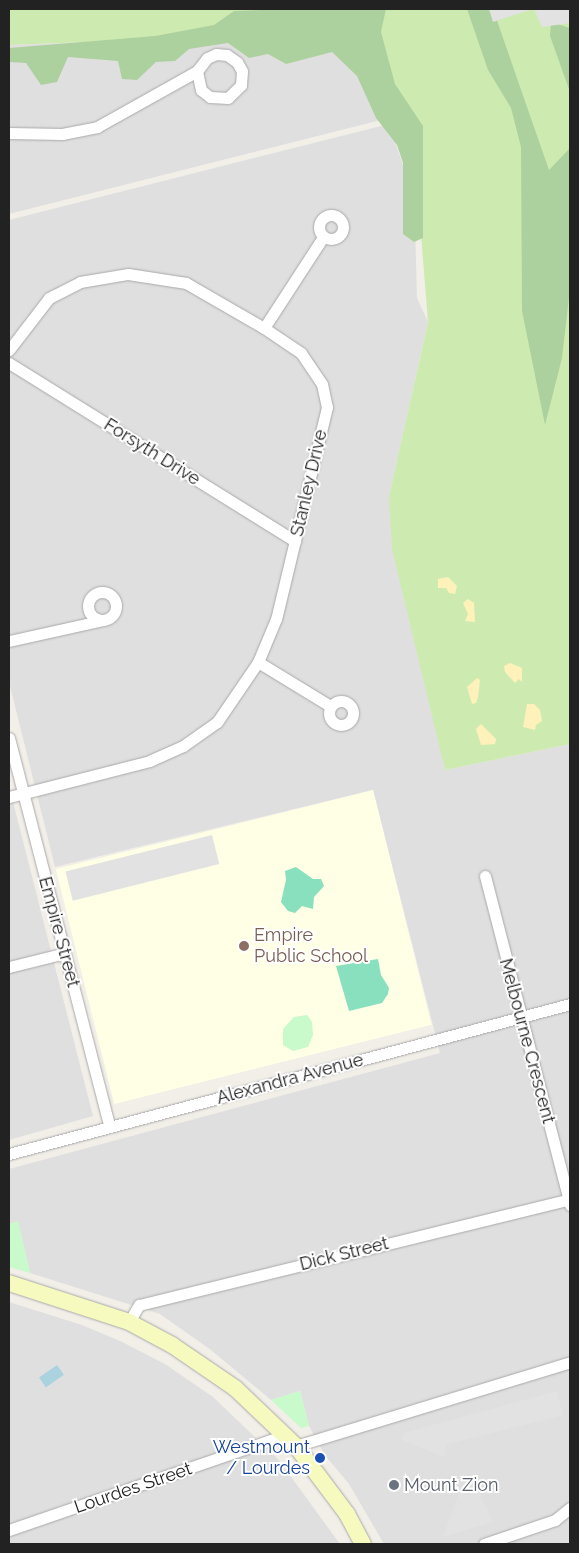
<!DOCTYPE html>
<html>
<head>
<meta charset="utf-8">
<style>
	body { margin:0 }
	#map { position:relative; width:579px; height:1553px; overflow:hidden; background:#f2efe9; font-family:Raleway,sans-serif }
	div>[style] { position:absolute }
	.residential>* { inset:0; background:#e0dfdf }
	.education>* { inset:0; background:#ffffe5; transform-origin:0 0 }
	.grass>* { inset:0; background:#cdebb0 }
	.forest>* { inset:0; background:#add19e }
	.sand>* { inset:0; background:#fff1ba }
	.park>* { inset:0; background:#c8facc }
	.pitch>* { inset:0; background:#88e0be }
	.parking>* { inset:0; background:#e2e2e2; transform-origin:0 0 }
	.water>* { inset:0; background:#aad3df; transform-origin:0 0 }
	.roads { filter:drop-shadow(0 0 1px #a9a9a9) drop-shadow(0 0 1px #a9a9a9) }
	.street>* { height:11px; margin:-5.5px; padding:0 5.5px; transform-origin:5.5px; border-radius:5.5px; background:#fff }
	.street>.ring { margin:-5.5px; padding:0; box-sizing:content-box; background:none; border:11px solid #fff; border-radius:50% }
	.secondary>* { height:16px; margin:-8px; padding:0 8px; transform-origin:8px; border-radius:8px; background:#f7fabf }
	.dots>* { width:14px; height:14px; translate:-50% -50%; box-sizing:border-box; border:2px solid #fff; border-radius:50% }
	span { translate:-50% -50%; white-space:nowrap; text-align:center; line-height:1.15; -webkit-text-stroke:4px #fff; paint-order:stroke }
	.street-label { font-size:18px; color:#222 }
	.education-label { font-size:18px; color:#785e54 }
	.left { translate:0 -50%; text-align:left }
	.transit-label { font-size:18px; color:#164399 }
	.right { translate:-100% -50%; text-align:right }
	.worship-label { font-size:18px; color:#5b616d }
	.frame { position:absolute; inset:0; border:10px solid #222; pointer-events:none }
</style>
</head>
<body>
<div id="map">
	<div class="residential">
		<i style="clip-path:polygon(338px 32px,393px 117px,9px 214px,9px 45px)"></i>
		<i style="clip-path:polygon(389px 124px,409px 183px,415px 222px,417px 298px,428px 322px,389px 496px,445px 770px,570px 744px,570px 1544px,384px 1544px,349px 1484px,324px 1454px,309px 1426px,300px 1391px,271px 1400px,211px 1350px,160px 1314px,30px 1273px,18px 1222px,9px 1224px,9px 1169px,440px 1053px,373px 790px,55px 867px,9px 682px,9px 220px)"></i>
		<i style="clip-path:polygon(9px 786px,93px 1116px,9px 1140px)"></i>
		<i style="clip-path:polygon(9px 1302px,82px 1325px,120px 1341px,165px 1364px,213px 1397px,278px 1459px,340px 1544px,9px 1544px)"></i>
	</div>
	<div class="education">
		<i style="left:373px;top:790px;width:242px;height:327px;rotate:76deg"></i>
	</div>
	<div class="grass">
		<i style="clip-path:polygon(9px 9px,570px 9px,570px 744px,445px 770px,392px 549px,389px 496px,428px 322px,419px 210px,410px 165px,338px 32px,9px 45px)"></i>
	</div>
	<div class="forest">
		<i style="clip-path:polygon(295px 9px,386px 9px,381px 32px,395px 84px,423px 126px,423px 238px,414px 242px,403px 234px,403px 163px,397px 145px,376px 118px,357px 76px,332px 52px,286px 64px,268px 54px,249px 58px,228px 43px,189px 49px,175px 61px,156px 62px,137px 80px,122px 79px,118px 61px,68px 57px,57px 82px,41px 85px,26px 63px,9px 62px,9px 48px,155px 36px,214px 25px,234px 11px)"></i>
		<i style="clip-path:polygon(467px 9px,493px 9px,549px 170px,570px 148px,570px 289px,562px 358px,545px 425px,522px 311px,521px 147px,511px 108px,488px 70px)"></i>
		<i style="clip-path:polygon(551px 22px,570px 28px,570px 92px,550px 36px)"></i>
	</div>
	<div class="sand">
		<i style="clip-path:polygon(448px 577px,457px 586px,455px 594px,449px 593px,446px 588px,438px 588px,438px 579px)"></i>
		<i style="clip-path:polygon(468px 599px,474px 603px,475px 622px,465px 621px,468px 614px,463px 603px)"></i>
		<i style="clip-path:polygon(510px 663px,522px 668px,522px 682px,519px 679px,515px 683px,505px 672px,504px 666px)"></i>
		<i style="clip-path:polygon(477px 678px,480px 680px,478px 697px,476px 703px,472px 704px,467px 687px)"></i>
		<i style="clip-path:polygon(527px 704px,534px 704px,540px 710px,542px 721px,536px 725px,535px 730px,523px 727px)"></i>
		<i style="clip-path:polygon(481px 724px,496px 739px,495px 744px,481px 745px,476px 729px)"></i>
	</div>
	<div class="park">
		<i style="clip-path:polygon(307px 1015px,312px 1022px,313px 1035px,308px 1047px,293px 1051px,283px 1045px,283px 1029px,294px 1017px)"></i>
		<i style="clip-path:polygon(18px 1221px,30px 1273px,9px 1267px,9px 1224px)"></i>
		<i style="clip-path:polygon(300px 1391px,309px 1426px,301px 1428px,271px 1400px)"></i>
	</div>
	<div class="pitch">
		<i style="clip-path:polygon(296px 867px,313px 879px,321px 879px,324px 886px,314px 897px,313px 909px,302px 906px,295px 913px,288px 911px,281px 902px,286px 880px,285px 871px)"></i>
		<i style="clip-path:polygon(378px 959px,381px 975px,389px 988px,388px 994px,382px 1003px,349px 1011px,336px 966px)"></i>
	</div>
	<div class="parking">
		<i style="clip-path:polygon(489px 9px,532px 9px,493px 22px)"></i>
		<i style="clip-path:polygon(534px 9px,570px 9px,570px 23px,542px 27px)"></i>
		<i style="left:212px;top:835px;width:30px;height:151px;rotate:76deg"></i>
		<i style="clip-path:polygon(557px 1391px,563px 1415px,447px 1444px,444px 1457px,402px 1440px,404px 1433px)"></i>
		<i style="clip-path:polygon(472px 1479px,493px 1522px,443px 1537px,461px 1487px,464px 1481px)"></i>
	</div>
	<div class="water">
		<i style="left:57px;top:1365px;width:12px;height:22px;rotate:55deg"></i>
	</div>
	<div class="roads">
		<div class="street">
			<i style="left:9px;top:133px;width:53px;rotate:1.1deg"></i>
			<i style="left:62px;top:134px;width:36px;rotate:-11deg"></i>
			<i style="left:97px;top:127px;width:115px;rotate:-29.2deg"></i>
			<i style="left:197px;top:71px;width:16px;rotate:-52deg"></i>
			<i style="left:207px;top:58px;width:10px;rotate:-24deg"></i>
			<i style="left:216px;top:54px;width:11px;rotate:5deg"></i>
			<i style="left:227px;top:55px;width:12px;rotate:35deg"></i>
			<i style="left:237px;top:62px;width:10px;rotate:61deg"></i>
			<i style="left:242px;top:71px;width:14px;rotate:94deg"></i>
			<i style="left:241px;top:85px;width:18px;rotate:135deg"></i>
			<i style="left:228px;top:98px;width:18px;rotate:-177deg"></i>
			<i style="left:210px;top:97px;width:11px;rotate:-142deg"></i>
			<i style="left:201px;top:90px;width:19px;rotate:-102deg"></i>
			<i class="ring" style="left:319px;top:215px;width:13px;height:13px"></i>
			<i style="left:264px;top:328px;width:108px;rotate:-57deg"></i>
			<i style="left:9px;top:350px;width:66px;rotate:-52.4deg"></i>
			<i style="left:49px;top:298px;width:35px;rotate:-27deg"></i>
			<i style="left:80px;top:282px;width:49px;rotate:-9.5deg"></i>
			<i style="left:128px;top:274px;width:59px;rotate:8.8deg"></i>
			<i style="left:186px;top:283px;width:90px;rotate:30deg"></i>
			<i style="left:264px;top:328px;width:45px;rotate:34deg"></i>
			<i style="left:301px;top:353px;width:37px;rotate:56deg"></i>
			<i style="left:322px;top:384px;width:24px;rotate:78deg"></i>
			<i style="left:327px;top:407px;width:218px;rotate:103.5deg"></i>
			<i style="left:276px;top:619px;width:47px;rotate:112.7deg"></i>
			<i style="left:258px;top:662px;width:73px;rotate:124.3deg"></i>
			<i style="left:217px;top:722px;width:42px;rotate:144.8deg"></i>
			<i style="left:183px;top:746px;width:36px;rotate:156deg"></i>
			<i style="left:150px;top:761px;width:146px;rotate:165.7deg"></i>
			<i style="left:9px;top:363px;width:337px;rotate:31.9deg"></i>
			<i class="ring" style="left:88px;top:592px;width:17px;height:17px"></i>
			<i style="left:9px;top:641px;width:97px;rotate:-12.5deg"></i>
			<i style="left:258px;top:662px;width:84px;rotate:31.4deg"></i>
			<i class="ring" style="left:329px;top:701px;width:13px;height:13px"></i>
			<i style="left:9px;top:738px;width:401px;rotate:75.5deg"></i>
			<i style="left:485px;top:876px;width:340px;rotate:75.5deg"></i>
			<i style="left:9px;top:967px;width:58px;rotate:-14deg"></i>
			<i style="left:9px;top:1154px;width:581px;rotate:-14.97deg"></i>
			<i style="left:129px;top:1322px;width:20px;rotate:-60deg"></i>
			<i style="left:139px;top:1305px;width:443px;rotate:-13.8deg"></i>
			<i style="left:296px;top:1446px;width:287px;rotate:-17deg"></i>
			<i style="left:9px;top:1530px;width:292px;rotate:-19deg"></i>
			<i style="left:484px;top:1544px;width:75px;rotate:-18.7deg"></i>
			<i style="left:555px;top:1520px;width:19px;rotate:-39deg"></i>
		</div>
		<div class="secondary">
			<i style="left:9px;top:1283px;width:126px;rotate:18deg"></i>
			<i style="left:129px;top:1322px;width:49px;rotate:28.1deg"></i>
			<i style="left:172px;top:1345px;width:76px;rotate:34.3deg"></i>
			<i style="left:235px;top:1388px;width:84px;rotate:43.6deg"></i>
			<i style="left:296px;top:1446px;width:85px;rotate:53.1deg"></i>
			<i style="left:347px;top:1514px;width:34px;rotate:62deg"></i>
		</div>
	</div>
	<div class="dots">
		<i style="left:244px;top:946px;background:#8d6e63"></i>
		<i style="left:320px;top:1458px;background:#1a4fb4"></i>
		<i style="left:394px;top:1485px;background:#6b7280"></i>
	</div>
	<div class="street-label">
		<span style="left:152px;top:452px;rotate:32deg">Forsyth Drive</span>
		<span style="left:309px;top:483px;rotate:-77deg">Stanley Drive</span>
		<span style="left:59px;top:932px;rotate:75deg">Empire Street</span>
		<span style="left:527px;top:1041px;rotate:75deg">Melbourne Crescent</span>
		<span style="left:290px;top:1079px;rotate:-15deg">Alexandra Avenue</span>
		<span style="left:344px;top:1254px;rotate:-14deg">Dick Street</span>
		<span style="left:133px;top:1488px;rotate:-19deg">Lourdes Street</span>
	</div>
	<div class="education-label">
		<span class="left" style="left:254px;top:946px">Empire<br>Public School</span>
	</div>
	<div class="transit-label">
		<span class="right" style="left:310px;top:1458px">Westmount<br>/ Lourdes</span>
	</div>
	<div class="worship-label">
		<span class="left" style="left:404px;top:1485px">Mount Zion</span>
	</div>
	<div class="frame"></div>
</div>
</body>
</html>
